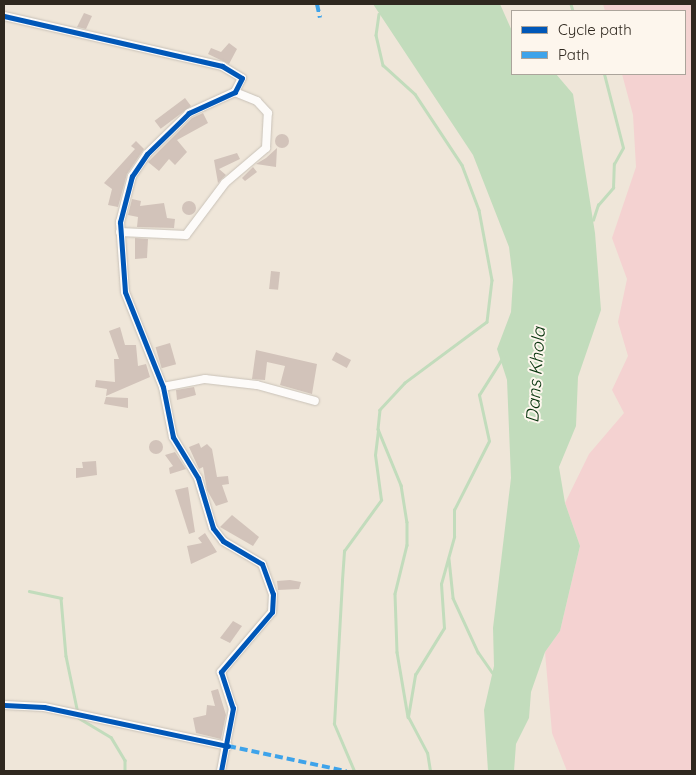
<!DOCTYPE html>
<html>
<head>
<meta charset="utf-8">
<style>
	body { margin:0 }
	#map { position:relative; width:696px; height:775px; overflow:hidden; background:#efe6d9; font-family:Quicksand,sans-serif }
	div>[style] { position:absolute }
	.green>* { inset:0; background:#f4d2d1 }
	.water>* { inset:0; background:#c2dcbc }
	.stream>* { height:2.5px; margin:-1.25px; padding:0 1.25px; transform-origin:1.25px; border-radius:1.25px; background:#c2dcbc }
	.building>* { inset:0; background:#d2c3ba; transform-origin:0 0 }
	.round { border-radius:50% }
	.roads { filter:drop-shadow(0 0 1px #c9c2b8) drop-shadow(0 0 1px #c9c2b8) }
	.minor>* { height:8px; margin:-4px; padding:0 4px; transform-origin:4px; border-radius:4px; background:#fdfbf9 }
	.quiet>* { height:4px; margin-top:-2px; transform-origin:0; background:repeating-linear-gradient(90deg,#3ea3ea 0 8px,transparent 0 12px) }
	.cycleway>* { height:5px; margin:-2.5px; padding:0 2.5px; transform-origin:2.5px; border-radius:2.5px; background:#0057b8 }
	span { translate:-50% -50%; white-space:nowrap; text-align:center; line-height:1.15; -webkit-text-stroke:4px #fdf6ed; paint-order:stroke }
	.water-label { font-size:18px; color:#06330c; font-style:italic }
	.frame { position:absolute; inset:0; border:5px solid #2f281f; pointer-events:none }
	.legend { position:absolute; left:511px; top:10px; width:175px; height:65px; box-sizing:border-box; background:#fdf6ed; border:1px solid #aba49b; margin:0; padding:6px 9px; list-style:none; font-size:15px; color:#2f281f }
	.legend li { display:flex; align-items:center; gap:10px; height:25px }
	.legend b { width:25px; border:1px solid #aba49b }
</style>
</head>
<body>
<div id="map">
	<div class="green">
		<i style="clip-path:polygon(603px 4px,692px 4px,692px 771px,567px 771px,552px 733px,545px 652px,560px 631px,580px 546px,565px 503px,589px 454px,624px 413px,612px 390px,628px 356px,618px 322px,627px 279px,612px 238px,636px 167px,633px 115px,622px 74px,685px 74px,685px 11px,605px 11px)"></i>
	</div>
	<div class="water">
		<i style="clip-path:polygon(373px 4px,500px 4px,512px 31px,512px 74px,556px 74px,573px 94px,595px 233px,601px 310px,578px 377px,576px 426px,559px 467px,565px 503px,580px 546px,560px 631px,545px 652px,531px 692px,529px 718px,516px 744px,514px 771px,488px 771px,484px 710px,494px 666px,493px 628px,511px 478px,507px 380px,497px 349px,511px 312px,513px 280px,509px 247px,473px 155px)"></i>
	</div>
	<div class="stream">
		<i style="left:571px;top:4px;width:7px;rotate:74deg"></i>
		<i style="left:379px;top:14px;width:21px;rotate:98deg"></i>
		<i style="left:376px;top:35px;width:31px;rotate:77deg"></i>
		<i style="left:383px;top:65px;width:43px;rotate:42.2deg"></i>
		<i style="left:415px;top:94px;width:85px;rotate:56.5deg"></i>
		<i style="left:462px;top:165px;width:48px;rotate:69.3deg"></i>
		<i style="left:479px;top:210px;width:71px;rotate:79.5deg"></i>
		<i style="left:492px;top:280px;width:42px;rotate:96.8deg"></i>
		<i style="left:487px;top:322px;width:102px;rotate:143.4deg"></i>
		<i style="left:405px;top:383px;width:37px;rotate:133deg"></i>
		<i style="left:380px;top:410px;width:19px;rotate:96deg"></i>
		<i style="left:378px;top:429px;width:61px;rotate:67.7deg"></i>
		<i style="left:401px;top:485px;width:37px;rotate:81deg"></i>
		<i style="left:407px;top:522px;width:23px;rotate:90deg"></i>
		<i style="left:407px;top:545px;width:50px;rotate:103.8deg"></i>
		<i style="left:395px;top:594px;width:58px;rotate:88deg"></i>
		<i style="left:397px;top:652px;width:66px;rotate:80.4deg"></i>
		<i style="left:593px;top:220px;width:16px;rotate:-72deg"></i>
		<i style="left:598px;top:205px;width:23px;rotate:-49deg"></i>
		<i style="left:613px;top:188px;width:24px;rotate:-88deg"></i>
		<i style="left:614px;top:164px;width:18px;rotate:-61deg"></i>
		<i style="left:623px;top:148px;width:76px;rotate:-104.4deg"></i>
		<i style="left:449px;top:559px;width:39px;rotate:84deg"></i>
		<i style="left:453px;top:598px;width:60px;rotate:65.2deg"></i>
		<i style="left:478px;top:652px;width:28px;rotate:55deg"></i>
		<i style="left:29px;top:591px;width:33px;rotate:12deg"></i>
		<i style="left:61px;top:598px;width:58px;rotate:85.1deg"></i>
		<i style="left:66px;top:656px;width:63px;rotate:78.2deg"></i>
		<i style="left:79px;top:718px;width:37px;rotate:31deg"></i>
		<i style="left:111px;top:737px;width:27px;rotate:59deg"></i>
		<i style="left:125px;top:760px;width:11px;rotate:90deg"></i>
		<i style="left:354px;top:771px;width:51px;rotate:-113.1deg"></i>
		<i style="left:334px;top:724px;width:144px;rotate:-86.8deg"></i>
		<i style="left:342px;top:580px;width:29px;rotate:-86deg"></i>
		<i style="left:344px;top:551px;width:63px;rotate:-54deg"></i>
		<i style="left:381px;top:500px;width:45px;rotate:-97.6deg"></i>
		<i style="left:375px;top:455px;width:25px;rotate:-83deg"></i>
		<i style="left:430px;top:771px;width:18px;rotate:-99deg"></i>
		<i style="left:427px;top:753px;width:41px;rotate:-117.8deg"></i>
		<i style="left:408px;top:717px;width:43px;rotate:-80.5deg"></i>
		<i style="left:415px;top:675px;width:55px;rotate:-58.3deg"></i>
		<i style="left:444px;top:628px;width:44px;rotate:-93.9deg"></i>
		<i style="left:441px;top:584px;width:49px;rotate:-74.5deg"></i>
		<i style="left:454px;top:537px;width:27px;rotate:-90deg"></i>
		<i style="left:454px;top:510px;width:77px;rotate:-63.1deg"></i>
		<i style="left:489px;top:441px;width:47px;rotate:-102.3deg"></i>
		<i style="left:479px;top:395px;width:45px;rotate:-57.7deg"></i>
	</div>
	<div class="building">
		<i style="clip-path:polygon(84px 13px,92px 16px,86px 29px,77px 27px)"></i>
		<i style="clip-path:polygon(229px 43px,237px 49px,229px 64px,208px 54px,211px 48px,221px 52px)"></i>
		<i style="left:185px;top:98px;width:10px;height:38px;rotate:53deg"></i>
		<i style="clip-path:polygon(203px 113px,208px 123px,177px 140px,187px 152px,175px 165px,169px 159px,159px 171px,148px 162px,192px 118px)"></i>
		<i class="round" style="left:275px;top:134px;width:14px;height:14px"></i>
		<i style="clip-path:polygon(136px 141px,144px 149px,127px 174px,118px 207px,108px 205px,112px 189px,104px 183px,135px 149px,131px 146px)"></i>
		<i style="clip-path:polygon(277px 148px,276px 167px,256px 164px,266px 158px)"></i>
		<i style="clip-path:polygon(237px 153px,240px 159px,219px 169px,226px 175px,218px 183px,214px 160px)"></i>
		<i style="clip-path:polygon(253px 167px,257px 172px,245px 181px,242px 178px,217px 203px)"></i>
		<i style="clip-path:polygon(132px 199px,141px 201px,140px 206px,164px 203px,167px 218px,175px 219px,174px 228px,137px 227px,138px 217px,128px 215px)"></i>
		<i class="round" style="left:182px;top:201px;width:14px;height:14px"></i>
		<i style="clip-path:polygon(135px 238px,148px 239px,147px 258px,135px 259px)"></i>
		<i style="left:271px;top:271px;width:9px;height:18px;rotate:6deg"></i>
		<i style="clip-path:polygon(120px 327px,125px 345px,136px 345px,138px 366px,146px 364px,150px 377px,106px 396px,107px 389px,95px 387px,96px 380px,115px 382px,114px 359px,119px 359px,109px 331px)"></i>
		<i style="left:170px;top:343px;width:22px;height:15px;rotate:74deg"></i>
		<i style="clip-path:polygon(256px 350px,317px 364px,312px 394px,280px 385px,285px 366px,267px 362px,265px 380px,252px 379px)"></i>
		<i style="left:336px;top:352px;width:17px;height:9px;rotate:28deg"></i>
		<i style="clip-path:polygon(194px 387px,196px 395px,177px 400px,176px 390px)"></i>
		<i style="clip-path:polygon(106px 397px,128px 398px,128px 408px,104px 404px)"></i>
		<i class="round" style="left:149px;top:440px;width:14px;height:14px"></i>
		<i style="clip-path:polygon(199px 443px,201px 448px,207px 444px,212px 449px,217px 477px,228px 476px,229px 484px,222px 485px,228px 502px,216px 506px,207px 490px,203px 467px,199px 469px,189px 447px)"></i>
		<i style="clip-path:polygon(175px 452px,186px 469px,170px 474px,169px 468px,173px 466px,165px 455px)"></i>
		<i style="clip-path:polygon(96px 461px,97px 475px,76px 478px,76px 468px,83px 468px,82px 462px)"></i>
		<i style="clip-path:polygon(188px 487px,195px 532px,189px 534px,175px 490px)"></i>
		<i style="clip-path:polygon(232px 515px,259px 537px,253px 546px,220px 527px)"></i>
		<i style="clip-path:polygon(205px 533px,217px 552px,191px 564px,187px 546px,202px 543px,198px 538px)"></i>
		<i style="clip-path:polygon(290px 580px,301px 582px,299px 589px,278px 590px,277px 581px)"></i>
		<i style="clip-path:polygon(233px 621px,242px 626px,230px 643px,220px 638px)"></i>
		<i style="clip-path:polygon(218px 689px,226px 715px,221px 739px,196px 733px,193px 718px,206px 715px,207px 705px,215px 706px,211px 691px)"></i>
	</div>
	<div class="roads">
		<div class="minor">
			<i style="left:4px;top:16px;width:224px;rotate:12.9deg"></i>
			<i style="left:222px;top:66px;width:23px;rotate:31deg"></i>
			<i style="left:242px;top:78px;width:16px;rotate:117deg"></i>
			<i style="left:235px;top:92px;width:51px;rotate:155.5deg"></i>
			<i style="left:189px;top:113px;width:59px;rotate:135.7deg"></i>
			<i style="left:147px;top:154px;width:27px;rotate:124deg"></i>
			<i style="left:132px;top:176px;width:48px;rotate:104.6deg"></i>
			<i style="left:120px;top:222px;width:70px;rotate:85.9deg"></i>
			<i style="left:125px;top:292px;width:102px;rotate:68.2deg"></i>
			<i style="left:163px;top:387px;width:51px;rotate:78.7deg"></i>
			<i style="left:173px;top:437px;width:48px;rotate:58.6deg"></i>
			<i style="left:198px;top:478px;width:52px;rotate:73.3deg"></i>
			<i style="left:213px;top:528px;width:16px;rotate:52deg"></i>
			<i style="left:223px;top:541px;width:45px;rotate:30.5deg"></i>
			<i style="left:262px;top:564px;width:32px;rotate:70deg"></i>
			<i style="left:273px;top:594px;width:18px;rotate:93deg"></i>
			<i style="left:272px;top:612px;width:79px;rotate:130.4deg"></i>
			<i style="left:221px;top:672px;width:38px;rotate:72deg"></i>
			<i style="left:233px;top:708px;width:64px;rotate:100.8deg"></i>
			<i style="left:120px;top:232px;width:66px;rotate:2.6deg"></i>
			<i style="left:186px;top:235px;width:65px;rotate:-53.1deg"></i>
			<i style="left:225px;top:183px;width:54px;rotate:-40.5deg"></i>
			<i style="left:266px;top:148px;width:35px;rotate:-87deg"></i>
			<i style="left:268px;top:113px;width:16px;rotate:-133deg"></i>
			<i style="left:257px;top:101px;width:24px;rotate:-158deg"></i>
			<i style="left:163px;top:387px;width:43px;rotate:-10.8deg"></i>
			<i style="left:205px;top:379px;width:52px;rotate:6.6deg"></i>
			<i style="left:257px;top:385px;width:60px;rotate:15.4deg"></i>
			<i style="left:4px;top:705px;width:40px;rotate:2.9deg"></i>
			<i style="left:44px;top:707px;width:188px;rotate:12deg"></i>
		</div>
	</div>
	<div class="quiet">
		<i style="left:317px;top:4px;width:14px;rotate:78deg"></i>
		<i style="left:228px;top:746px;width:121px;rotate:12deg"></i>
	</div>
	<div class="cycleway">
		<i style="left:4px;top:16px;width:224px;rotate:12.9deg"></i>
		<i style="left:222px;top:66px;width:23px;rotate:31deg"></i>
		<i style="left:242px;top:78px;width:16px;rotate:117deg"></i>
		<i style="left:235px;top:92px;width:51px;rotate:155.5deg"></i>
		<i style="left:189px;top:113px;width:59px;rotate:135.7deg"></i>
		<i style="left:147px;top:154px;width:27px;rotate:124deg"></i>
		<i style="left:132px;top:176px;width:48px;rotate:104.6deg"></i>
		<i style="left:120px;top:222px;width:70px;rotate:85.9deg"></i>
		<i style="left:125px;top:292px;width:102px;rotate:68.2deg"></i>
		<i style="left:163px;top:387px;width:51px;rotate:78.7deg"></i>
		<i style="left:173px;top:437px;width:48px;rotate:58.6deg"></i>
		<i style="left:198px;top:478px;width:52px;rotate:73.3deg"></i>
		<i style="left:213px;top:528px;width:16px;rotate:52deg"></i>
		<i style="left:223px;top:541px;width:45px;rotate:30.5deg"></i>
		<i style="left:262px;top:564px;width:32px;rotate:70deg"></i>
		<i style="left:273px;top:594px;width:18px;rotate:93deg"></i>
		<i style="left:272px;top:612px;width:79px;rotate:130.4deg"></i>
		<i style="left:221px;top:672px;width:38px;rotate:72deg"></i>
		<i style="left:233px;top:708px;width:64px;rotate:100.8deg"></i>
		<i style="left:4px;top:705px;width:40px;rotate:2.9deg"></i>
		<i style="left:44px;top:707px;width:188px;rotate:12deg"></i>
	</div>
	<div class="water-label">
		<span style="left:536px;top:375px;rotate:-86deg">Dans Khola</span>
	</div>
	<div class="frame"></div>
	<ul class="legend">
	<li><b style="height:6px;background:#0057b8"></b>Cycle path</li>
	<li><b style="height:6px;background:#3ea3ea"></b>Path</li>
	</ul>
</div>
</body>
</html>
